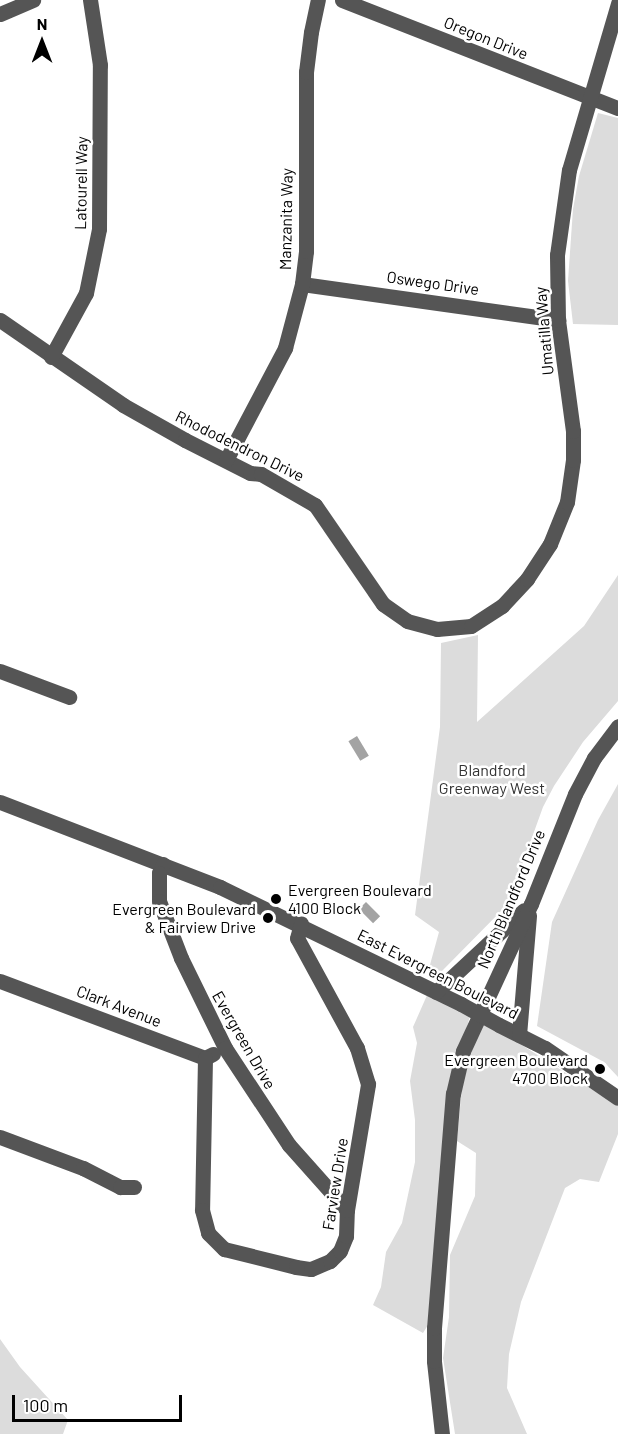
<!DOCTYPE html>
<html>
<head>
<meta charset="utf-8">
<style>
	body { margin:0 }
	#map { position:relative; width:618px; height:1434px; overflow:hidden; background:#fff; font-family:Barlow,sans-serif }
	div>[style] { position:absolute }
	.green>* { inset:0; background:#dcdcdc }
	.water>* { inset:0; background:#a3a3a3; transform-origin:0 0 }
	.minor>* { height:15px; margin:-7.5px; padding:0 7.5px; transform-origin:7.5px; border-radius:7.5px; background:#555 }
	.minor-bridge>* { height:15px; margin:-7.5px; padding:0 7.5px; transform-origin:7.5px; border-radius:7.5px; background:#555 }
	.dots>* { width:16px; height:16px; translate:-50% -50%; box-sizing:border-box; border:3px solid #fff; border-radius:50% }
	span { translate:-50% -50%; white-space:nowrap; text-align:center; line-height:1.15; -webkit-text-stroke:5px #fff; paint-order:stroke }
	.street-label { font-size:16px; color:#000 }
	.park-label { font-size:16px; color:#333 }
	.poi-label { font-size:16px; color:#000 }
	.left { translate:0 -50%; text-align:left }
	.right { translate:-100% -50%; text-align:right }
	.north { position:absolute; left:12px; top:12px; width:60px; height:60px; -webkit-text-stroke:4px #fff; paint-order:stroke; rotate:0deg; font-size:16px; font-weight:700; line-height:24px; text-align:center; color:#000 }
	.north::after { content:''; display:block; margin:auto; width:21px; height:27px; background:#000; clip-path:polygon(50% 0,100% 100%,50% 72%,0 100%) }
	.scale { position:absolute; left:12px; top:1395px; width:170px; height:27px; box-sizing:border-box; border:3px solid #000; border-top:0; padding-left:8px; font-size:18px; line-height:21px; white-space:nowrap; color:#000; -webkit-text-stroke:4px #fff; paint-order:stroke }
</style>
</head>
<body>
<div id="map">
	<div class="green">
		<i style="clip-path:polygon(598px 113px,618px 118px,618px 325px,573px 324px,568px 281px,573px 209px,579px 176px)"></i>
		<i style="clip-path:polygon(618px 575px,618px 701px,583px 742px,554px 786px,543px 807px,508px 904px,442px 971px,428px 972px,439px 932px,415px 915px,440px 727px,441px 643px,478px 635px,477px 722px,584px 626px)"></i>
		<i style="clip-path:polygon(618px 784px,618px 1077px,604px 1062px,537px 1026px,552px 922px,598px 820px)"></i>
		<i style="clip-path:polygon(428px 993px,470px 1016px,463px 1041px,428px 1325px,423px 1333px,373px 1305px,381px 1287px,386px 1252px,402px 1223px,415px 1162px,415px 1120px,410px 1081px,417px 1043px,413px 1027px)"></i>
		<i style="clip-path:polygon(481px 1019px,618px 1106px,618px 1134px,599px 1182px,580px 1179px,565px 1188px,521px 1302px,509px 1354px,507px 1388px,527px 1434px,455px 1434px,443px 1358px,449px 1317px,450px 1255px,475px 1196px,476px 1153px,457px 1141px,462px 1086px)"></i>
		<i style="clip-path:polygon(0 1339px,20px 1367px,68px 1420px,63px 1434px,0 1434px)"></i>
	</div>
	<div class="water">
		<i style="left:357px;top:736px;width:23px;height:10px;rotate:59deg"></i>
		<i style="left:366px;top:902px;width:20px;height:10px;rotate:45deg"></i>
	</div>
	<div class="minor">
		<i style="left:342px;top:0;width:296px;rotate:21.4deg"></i>
		<i style="left:0;top:14px;width:36px;rotate:-23deg"></i>
		<i style="left:302px;top:284px;width:259px;rotate:8deg"></i>
		<i style="left:0;top:320px;width:150px;rotate:34.6deg"></i>
		<i style="left:123px;top:405px;width:71px;rotate:29.4deg"></i>
		<i style="left:185px;top:440px;width:73px;rotate:26.9deg"></i>
		<i style="left:250px;top:473px;width:11px;rotate:5deg"></i>
		<i style="left:261px;top:474px;width:62px;rotate:29.9deg"></i>
		<i style="left:315px;top:505px;width:120px;rotate:55.5deg"></i>
		<i style="left:383px;top:604px;width:29px;rotate:35deg"></i>
		<i style="left:407px;top:621px;width:31px;rotate:15deg"></i>
		<i style="left:437px;top:629px;width:34px;rotate:-5deg"></i>
		<i style="left:471px;top:626px;width:37px;rotate:-33deg"></i>
		<i style="left:502px;top:606px;width:37px;rotate:-47deg"></i>
		<i style="left:527px;top:579px;width:42px;rotate:-56.7deg"></i>
		<i style="left:550px;top:544px;width:45px;rotate:-68deg"></i>
		<i style="left:567px;top:502px;width:42px;rotate:-81.9deg"></i>
		<i style="left:573px;top:460px;width:29px;rotate:-90deg"></i>
		<i style="left:573px;top:431px;width:112px;rotate:-97.7deg"></i>
		<i style="left:558px;top:320px;width:65px;rotate:-90.9deg"></i>
		<i style="left:557px;top:255px;width:86px;rotate:-82deg"></i>
		<i style="left:569px;top:170px;width:174px;rotate:-73.6deg"></i>
		<i style="left:51px;top:357px;width:73px;rotate:-61.3deg"></i>
		<i style="left:86px;top:293px;width:65px;rotate:-78.5deg"></i>
		<i style="left:99px;top:229px;width:164px;rotate:-89.7deg"></i>
		<i style="left:100px;top:65px;width:66px;rotate:-98.7deg"></i>
		<i style="left:226px;top:460px;width:127px;rotate:-62.2deg"></i>
		<i style="left:285px;top:348px;width:66px;rotate:-75.1deg"></i>
		<i style="left:302px;top:284px;width:33px;rotate:-83deg"></i>
		<i style="left:306px;top:251px;width:179px;rotate:-90deg"></i>
		<i style="left:306px;top:72px;width:40px;rotate:-82.9deg"></i>
		<i style="left:311px;top:32px;width:33px;rotate:-78deg"></i>
		<i style="left:0;top:671px;width:74px;rotate:20.6deg"></i>
		<i style="left:0;top:802px;width:236px;rotate:21.1deg"></i>
		<i style="left:220px;top:887px;width:268px;rotate:25.9deg"></i>
		<i style="left:163px;top:864px;width:10px;rotate:114deg"></i>
		<i style="left:159px;top:873px;width:28px;rotate:90deg"></i>
		<i style="left:159px;top:901px;width:61px;rotate:68.9deg"></i>
		<i style="left:181px;top:958px;width:100px;rotate:63.9deg"></i>
		<i style="left:225px;top:1048px;width:116px;rotate:56.6deg"></i>
		<i style="left:289px;top:1145px;width:87px;rotate:48.3deg"></i>
		<i style="left:0;top:981px;width:219px;rotate:20.6deg"></i>
		<i style="left:205px;top:1058px;width:9px;rotate:-27deg"></i>
		<i style="left:436px;top:992px;width:120px;rotate:-43deg"></i>
		<i style="left:499px;top:1025px;width:51px;rotate:26.6deg"></i>
		<i style="left:545px;top:1048px;width:88px;rotate:34.4deg"></i>
		<i style="left:519px;top:1035px;width:120px;rotate:-85.2deg"></i>
		<i style="left:205px;top:1058px;width:152px;rotate:91.1deg"></i>
		<i style="left:202px;top:1210px;width:24px;rotate:75deg"></i>
		<i style="left:208px;top:1233px;width:23px;rotate:45deg"></i>
		<i style="left:224px;top:1249px;width:74px;rotate:14deg"></i>
		<i style="left:296px;top:1267px;width:15px;rotate:8deg"></i>
		<i style="left:311px;top:1269px;width:21px;rotate:-23deg"></i>
		<i style="left:330px;top:1261px;width:14px;rotate:-45deg"></i>
		<i style="left:340px;top:1251px;width:16px;rotate:-68deg"></i>
		<i style="left:346px;top:1236px;width:26px;rotate:-88deg"></i>
		<i style="left:347px;top:1210px;width:128px;rotate:-80.5deg"></i>
		<i style="left:368px;top:1084px;width:38px;rotate:-107deg"></i>
		<i style="left:357px;top:1048px;width:125px;rotate:-118.6deg"></i>
		<i style="left:297px;top:938px;width:15px;rotate:-74deg"></i>
		<i style="left:0;top:1137px;width:89px;rotate:20.5deg"></i>
		<i style="left:83px;top:1168px;width:42px;rotate:27.2deg"></i>
		<i style="left:120px;top:1187px;width:14px"></i>
		<i style="left:442px;top:1434px;width:73px;rotate:-96.3deg"></i>
		<i style="left:434px;top:1361px;width:33px;rotate:-90deg"></i>
		<i style="left:434px;top:1328px;width:235px;rotate:-85.4deg"></i>
		<i style="left:453px;top:1094px;width:44px;rotate:-76.9deg"></i>
		<i style="left:463px;top:1051px;width:162px;rotate:-65.2deg"></i>
		<i style="left:531px;top:904px;width:118px;rotate:-68.2deg"></i>
		<i style="left:575px;top:794px;width:41px;rotate:-62.2deg"></i>
		<i style="left:594px;top:758px;width:40px;rotate:-53deg"></i>
	</div>
	<div class="minor-bridge">
		<i style="left:461px;top:1004px;width:43px;rotate:28.9deg"></i>
	</div>
	<div class="dots">
		<i style="left:276px;top:899px;background:#000"></i>
		<i style="left:268px;top:918px;background:#000"></i>
		<i style="left:600px;top:1069px;background:#000"></i>
	</div>
	<div class="street-label">
		<span style="left:486px;top:38px;rotate:22deg">Oregon Drive</span>
		<span style="left:81px;top:183px;rotate:-89deg">Latourell Way</span>
		<span style="left:286px;top:219px;rotate:-89deg">Manzanita Way</span>
		<span style="left:433px;top:283px;rotate:8deg">Oswego Drive</span>
		<span style="left:544px;top:331px;rotate:-95deg">Umatilla Way</span>
		<span style="left:240px;top:446px;rotate:26deg">Rhododendron Drive</span>
		<span style="left:511px;top:899px;rotate:-67deg">North Blandford Drive</span>
		<span style="left:438px;top:974px;rotate:27deg">East Evergreen Boulevard</span>
		<span style="left:119px;top:1006px;rotate:21deg">Clark Avenue</span>
		<span style="left:244px;top:1040px;rotate:60deg">Evergreen Drive</span>
		<span style="left:335px;top:1184px;rotate:-81deg">Farview Drive</span>
	</div>
	<div class="park-label">
		<span style="left:492px;top:779px">Blandford<br>Greenway West</span>
	</div>
	<div class="poi-label">
		<span class="left" style="left:288px;top:899px">Evergreen Boulevard<br>4100 Block</span>
		<span class="right" style="left:256px;top:918px">Evergreen Boulevard<br>&amp; Fairview Drive</span>
		<span class="right" style="left:588px;top:1069px">Evergreen Boulevard<br>4700 Block</span>
	</div>
	<div class="north">N</div>
	<div class="scale">100 m</div>
</div>
</body>
</html>
